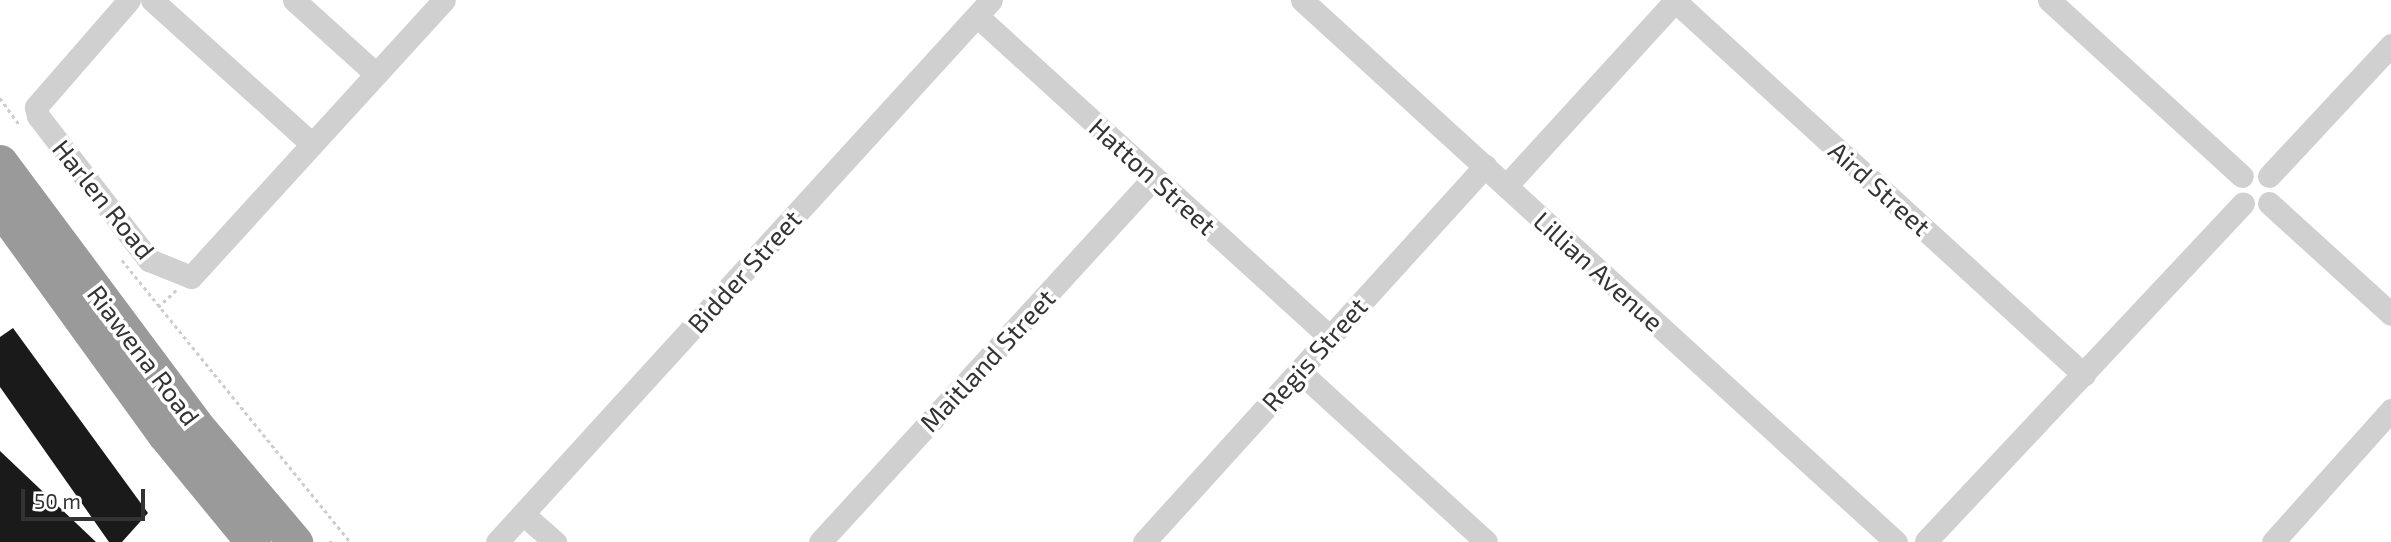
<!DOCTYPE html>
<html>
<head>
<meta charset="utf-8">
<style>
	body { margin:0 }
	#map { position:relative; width:2391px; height:542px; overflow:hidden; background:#fff; font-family:"Exo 2",sans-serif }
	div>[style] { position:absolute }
	.building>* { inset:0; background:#1a1a1a }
	.path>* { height:2.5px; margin-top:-1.25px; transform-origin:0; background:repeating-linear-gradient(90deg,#cdcdcd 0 3.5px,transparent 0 7px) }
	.minor>* { height:23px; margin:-11.5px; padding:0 11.5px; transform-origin:11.5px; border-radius:11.5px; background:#d0d0d0 }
	.highway>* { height:35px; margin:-17.5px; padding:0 17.5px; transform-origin:17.5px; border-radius:17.5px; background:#9a9a9a }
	span { translate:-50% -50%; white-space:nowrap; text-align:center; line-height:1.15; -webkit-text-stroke:7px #fff; paint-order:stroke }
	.street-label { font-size:26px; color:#333 }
	.scale { position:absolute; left:21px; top:489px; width:124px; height:32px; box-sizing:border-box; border:4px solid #333; border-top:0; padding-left:9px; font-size:21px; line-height:24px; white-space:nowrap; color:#333; -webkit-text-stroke:5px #fff; paint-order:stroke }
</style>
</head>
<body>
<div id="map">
	<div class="building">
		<i style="clip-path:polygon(13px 328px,148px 513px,122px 542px,109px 542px,0 387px,0 337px)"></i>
		<i style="clip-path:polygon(0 451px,96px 542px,0 542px)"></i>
	</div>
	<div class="path">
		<i style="left:0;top:98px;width:32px;rotate:54deg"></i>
		<i style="left:122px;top:260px;width:363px;rotate:51deg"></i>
		<i style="left:158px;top:307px;width:25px;rotate:-43deg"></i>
		<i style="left:329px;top:542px;width:6px"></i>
	</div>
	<div class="minor">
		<i style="left:129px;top:0;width:142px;rotate:131deg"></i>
		<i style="left:36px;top:107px;width:9px;rotate:77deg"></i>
		<i style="left:38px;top:116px;width:182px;rotate:52.4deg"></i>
		<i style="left:149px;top:260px;width:45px;rotate:22deg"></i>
		<i style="left:191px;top:277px;width:375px;rotate:-47.6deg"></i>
		<i style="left:152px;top:0;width:215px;rotate:42deg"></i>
		<i style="left:294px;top:0;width:110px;rotate:42.1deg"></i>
		<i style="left:1302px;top:0;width:804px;rotate:42.38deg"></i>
		<i style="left:2049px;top:0;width:261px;rotate:42.4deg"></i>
		<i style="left:1675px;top:1px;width:554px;rotate:42.44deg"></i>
		<i style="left:977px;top:16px;width:477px;rotate:42.3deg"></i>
		<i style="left:2269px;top:176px;width:179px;rotate:-47deg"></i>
		<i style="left:1506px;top:186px;width:252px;rotate:-47.6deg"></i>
		<i style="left:2269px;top:203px;width:165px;rotate:42.3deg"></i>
		<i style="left:1299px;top:371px;width:253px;rotate:42.4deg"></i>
		<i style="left:523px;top:514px;width:43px;rotate:41.2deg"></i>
		<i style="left:1926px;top:541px;width:463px;rotate:-46.8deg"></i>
		<i style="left:497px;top:542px;width:733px;rotate:-47.65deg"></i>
		<i style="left:820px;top:542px;width:494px;rotate:-47.5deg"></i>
		<i style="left:1144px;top:542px;width:508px;rotate:-47.79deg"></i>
		<i style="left:2273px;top:542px;width:177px;rotate:-48.2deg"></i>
	</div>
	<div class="highway">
		<i style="left:0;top:162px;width:327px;rotate:53.3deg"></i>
		<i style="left:195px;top:424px;width:155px;rotate:49.7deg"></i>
		<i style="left:0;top:207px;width:281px;rotate:54.1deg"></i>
		<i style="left:165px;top:435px;width:139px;rotate:50.6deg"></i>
	</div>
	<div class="street-label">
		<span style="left:1153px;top:176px;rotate:42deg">Hatton Street</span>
		<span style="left:1880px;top:188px;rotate:42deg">Aird Street</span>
		<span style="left:104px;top:199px;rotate:51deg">Harlen Road</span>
		<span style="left:744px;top:271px;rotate:-48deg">Bidder Street</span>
		<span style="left:1599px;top:271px;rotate:42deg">Lillian Avenue</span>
		<span style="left:1314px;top:354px;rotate:-48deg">Regis Street</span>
		<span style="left:144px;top:355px;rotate:53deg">Riawena Road</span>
		<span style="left:987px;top:360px;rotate:-47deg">Maitland Street</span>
	</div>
	<div class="scale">50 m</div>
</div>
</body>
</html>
